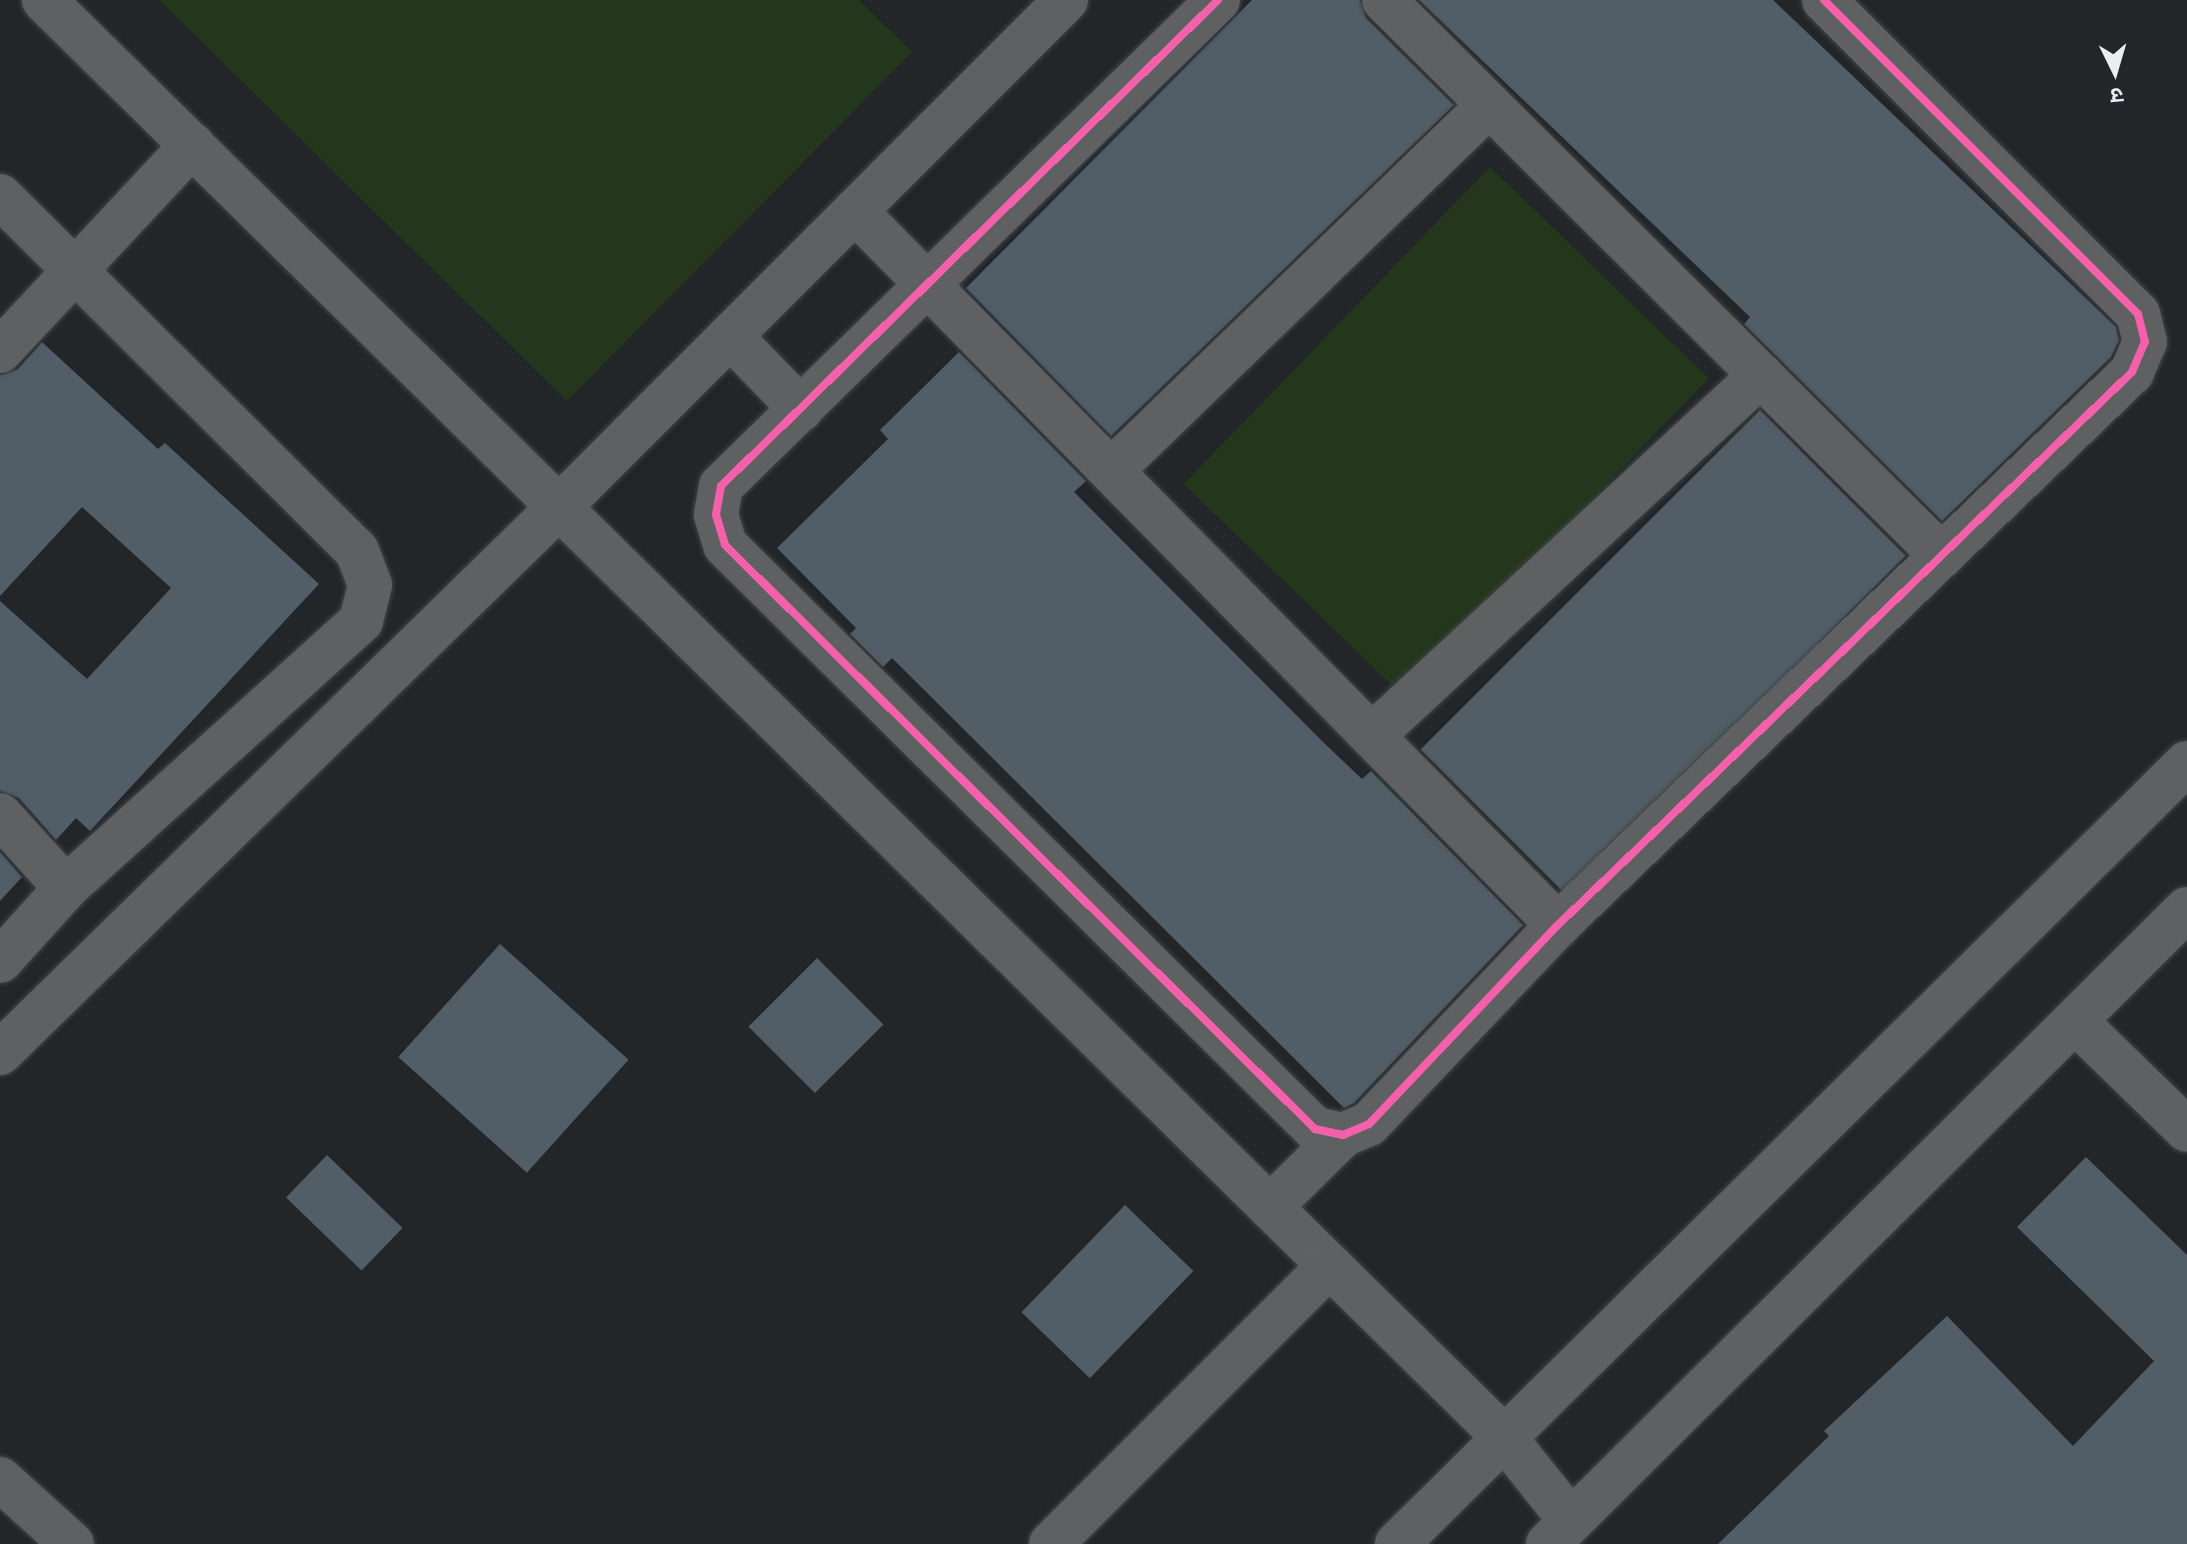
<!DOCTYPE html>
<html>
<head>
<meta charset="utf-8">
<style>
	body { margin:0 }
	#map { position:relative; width:2187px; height:1544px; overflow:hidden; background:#232628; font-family:Commissioner,"Noto Sans Devanagari",sans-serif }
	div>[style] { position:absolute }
	.green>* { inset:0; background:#24371d; transform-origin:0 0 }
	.building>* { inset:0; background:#515e67; transform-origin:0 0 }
	.roads { filter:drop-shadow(0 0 2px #414446) drop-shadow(0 0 2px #414446) }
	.minor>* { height:44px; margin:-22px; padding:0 22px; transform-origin:22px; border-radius:22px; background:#5e6062 }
	.cycleway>* { height:8px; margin:-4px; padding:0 4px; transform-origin:4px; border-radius:4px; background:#f560ab }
	span { translate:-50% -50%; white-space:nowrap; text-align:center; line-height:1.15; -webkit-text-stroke:8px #20262b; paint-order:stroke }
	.north { position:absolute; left:2075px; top:32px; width:80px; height:80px; -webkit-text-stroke:6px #20262b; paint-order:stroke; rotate:175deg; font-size:22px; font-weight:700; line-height:32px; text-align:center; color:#e9eef1 }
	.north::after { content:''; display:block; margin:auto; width:28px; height:36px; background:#e9eef1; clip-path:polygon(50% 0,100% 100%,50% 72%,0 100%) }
</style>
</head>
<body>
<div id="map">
	<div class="green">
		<i style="clip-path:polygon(159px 0,859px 0,912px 52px,567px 401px)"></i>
		<i style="left:1490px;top:167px;width:304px;height:441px;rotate:44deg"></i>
	</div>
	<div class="building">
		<i style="clip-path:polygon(1252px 0,1360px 0,1366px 18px,1454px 105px,1111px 436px,966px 288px)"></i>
		<i style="clip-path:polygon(1419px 0,1773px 0,2116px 327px,2119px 340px,2111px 357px,1942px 521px,1744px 324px,1750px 317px)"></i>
		<i style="clip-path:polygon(42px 342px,158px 449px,165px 443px,319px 584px,90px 831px,76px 818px,56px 840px,19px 798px,0 791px,0 601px,87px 679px,171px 588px,82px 507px,0 596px,0 375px,18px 369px)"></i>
		<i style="clip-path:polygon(959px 352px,1086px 481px,1074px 492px,1323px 742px,1362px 779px,1371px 771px,1523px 925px,1354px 1103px,1344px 1108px,892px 658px,883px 667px,850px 634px,856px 628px,777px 548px,888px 439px,880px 430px)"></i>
		<i style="left:1760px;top:410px;width:206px;height:480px;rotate:45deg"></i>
		<i style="clip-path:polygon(0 852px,22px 877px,0 901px)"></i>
		<i style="left:500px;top:944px;width:173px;height:152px;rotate:42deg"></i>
		<i style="left:817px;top:958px;width:94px;height:97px;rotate:45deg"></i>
		<i style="left:327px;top:1155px;width:105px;height:59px;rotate:44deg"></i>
		<i style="clip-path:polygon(2086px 1157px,2187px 1255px,2187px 1544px,1718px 1544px,1829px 1436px,1824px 1431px,1947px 1316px,2073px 1446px,2154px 1361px,2017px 1227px)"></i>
		<i style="left:1125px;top:1205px;width:95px;height:149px;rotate:44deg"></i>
	</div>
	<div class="roads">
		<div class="minor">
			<i style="left:44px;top:0;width:2049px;rotate:44.55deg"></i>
			<i style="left:1504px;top:1437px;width:107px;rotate:51.4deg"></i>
			<i style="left:1218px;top:0;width:695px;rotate:135.64deg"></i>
			<i style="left:721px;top:486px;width:29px;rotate:100deg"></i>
			<i style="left:716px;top:515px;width:31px;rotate:73deg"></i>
			<i style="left:725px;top:545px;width:830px;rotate:44.71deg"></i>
			<i style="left:1315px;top:1129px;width:29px;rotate:12deg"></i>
			<i style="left:1343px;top:1135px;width:28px;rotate:-23deg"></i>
			<i style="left:1369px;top:1124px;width:274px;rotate:-46.5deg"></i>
			<i style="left:1558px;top:925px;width:797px;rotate:-43.93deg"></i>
			<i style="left:2132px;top:372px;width:33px;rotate:-67deg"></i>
			<i style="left:2145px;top:342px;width:29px;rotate:-104deg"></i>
			<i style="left:2138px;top:314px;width:444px;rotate:-135deg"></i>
			<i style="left:1384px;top:0;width:783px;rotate:44.9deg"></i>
			<i style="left:0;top:196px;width:503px;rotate:44.84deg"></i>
			<i style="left:357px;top:551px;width:36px;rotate:69deg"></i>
			<i style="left:370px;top:585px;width:37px;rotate:104deg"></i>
			<i style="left:361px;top:621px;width:398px;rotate:137.9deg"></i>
			<i style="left:66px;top:888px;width:98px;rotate:132.1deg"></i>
			<i style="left:855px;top:211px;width:1002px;rotate:45.44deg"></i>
			<i style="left:730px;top:336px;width:102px;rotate:45.8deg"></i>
			<i style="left:0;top:351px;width:282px;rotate:-47deg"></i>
			<i style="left:1112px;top:470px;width:525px;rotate:-44.07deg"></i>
			<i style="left:1374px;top:734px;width:528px;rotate:-42.85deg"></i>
			<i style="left:0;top:815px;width:98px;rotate:47.9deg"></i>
			<i style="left:2075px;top:1021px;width:156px;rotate:44.2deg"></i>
			<i style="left:0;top:1053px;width:781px;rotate:-44.33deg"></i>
			<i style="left:559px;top:507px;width:717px;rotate:-45deg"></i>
			<i style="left:1270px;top:1207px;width:103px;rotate:-44.6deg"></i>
			<i style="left:0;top:1479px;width:97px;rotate:42.1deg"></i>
			<i style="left:1051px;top:1544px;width:393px;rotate:-45deg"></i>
			<i style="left:1397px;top:1544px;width:1111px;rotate:-44.67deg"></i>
			<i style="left:1548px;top:1544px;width:901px;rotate:-44.82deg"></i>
		</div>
	</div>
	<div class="cycleway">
		<i style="left:1218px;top:0;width:695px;rotate:135.64deg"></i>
		<i style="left:721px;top:486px;width:29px;rotate:100deg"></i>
		<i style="left:716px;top:515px;width:31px;rotate:73deg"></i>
		<i style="left:725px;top:545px;width:830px;rotate:44.71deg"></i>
		<i style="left:1315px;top:1129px;width:29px;rotate:12deg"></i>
		<i style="left:1343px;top:1135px;width:28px;rotate:-23deg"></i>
		<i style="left:1369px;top:1124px;width:274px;rotate:-46.5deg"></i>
		<i style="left:1558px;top:925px;width:797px;rotate:-43.93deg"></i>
		<i style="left:2132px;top:372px;width:33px;rotate:-67deg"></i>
		<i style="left:2145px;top:342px;width:29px;rotate:-104deg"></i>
		<i style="left:2138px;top:314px;width:444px;rotate:-135deg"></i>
	</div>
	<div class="north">उ</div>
</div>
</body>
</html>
